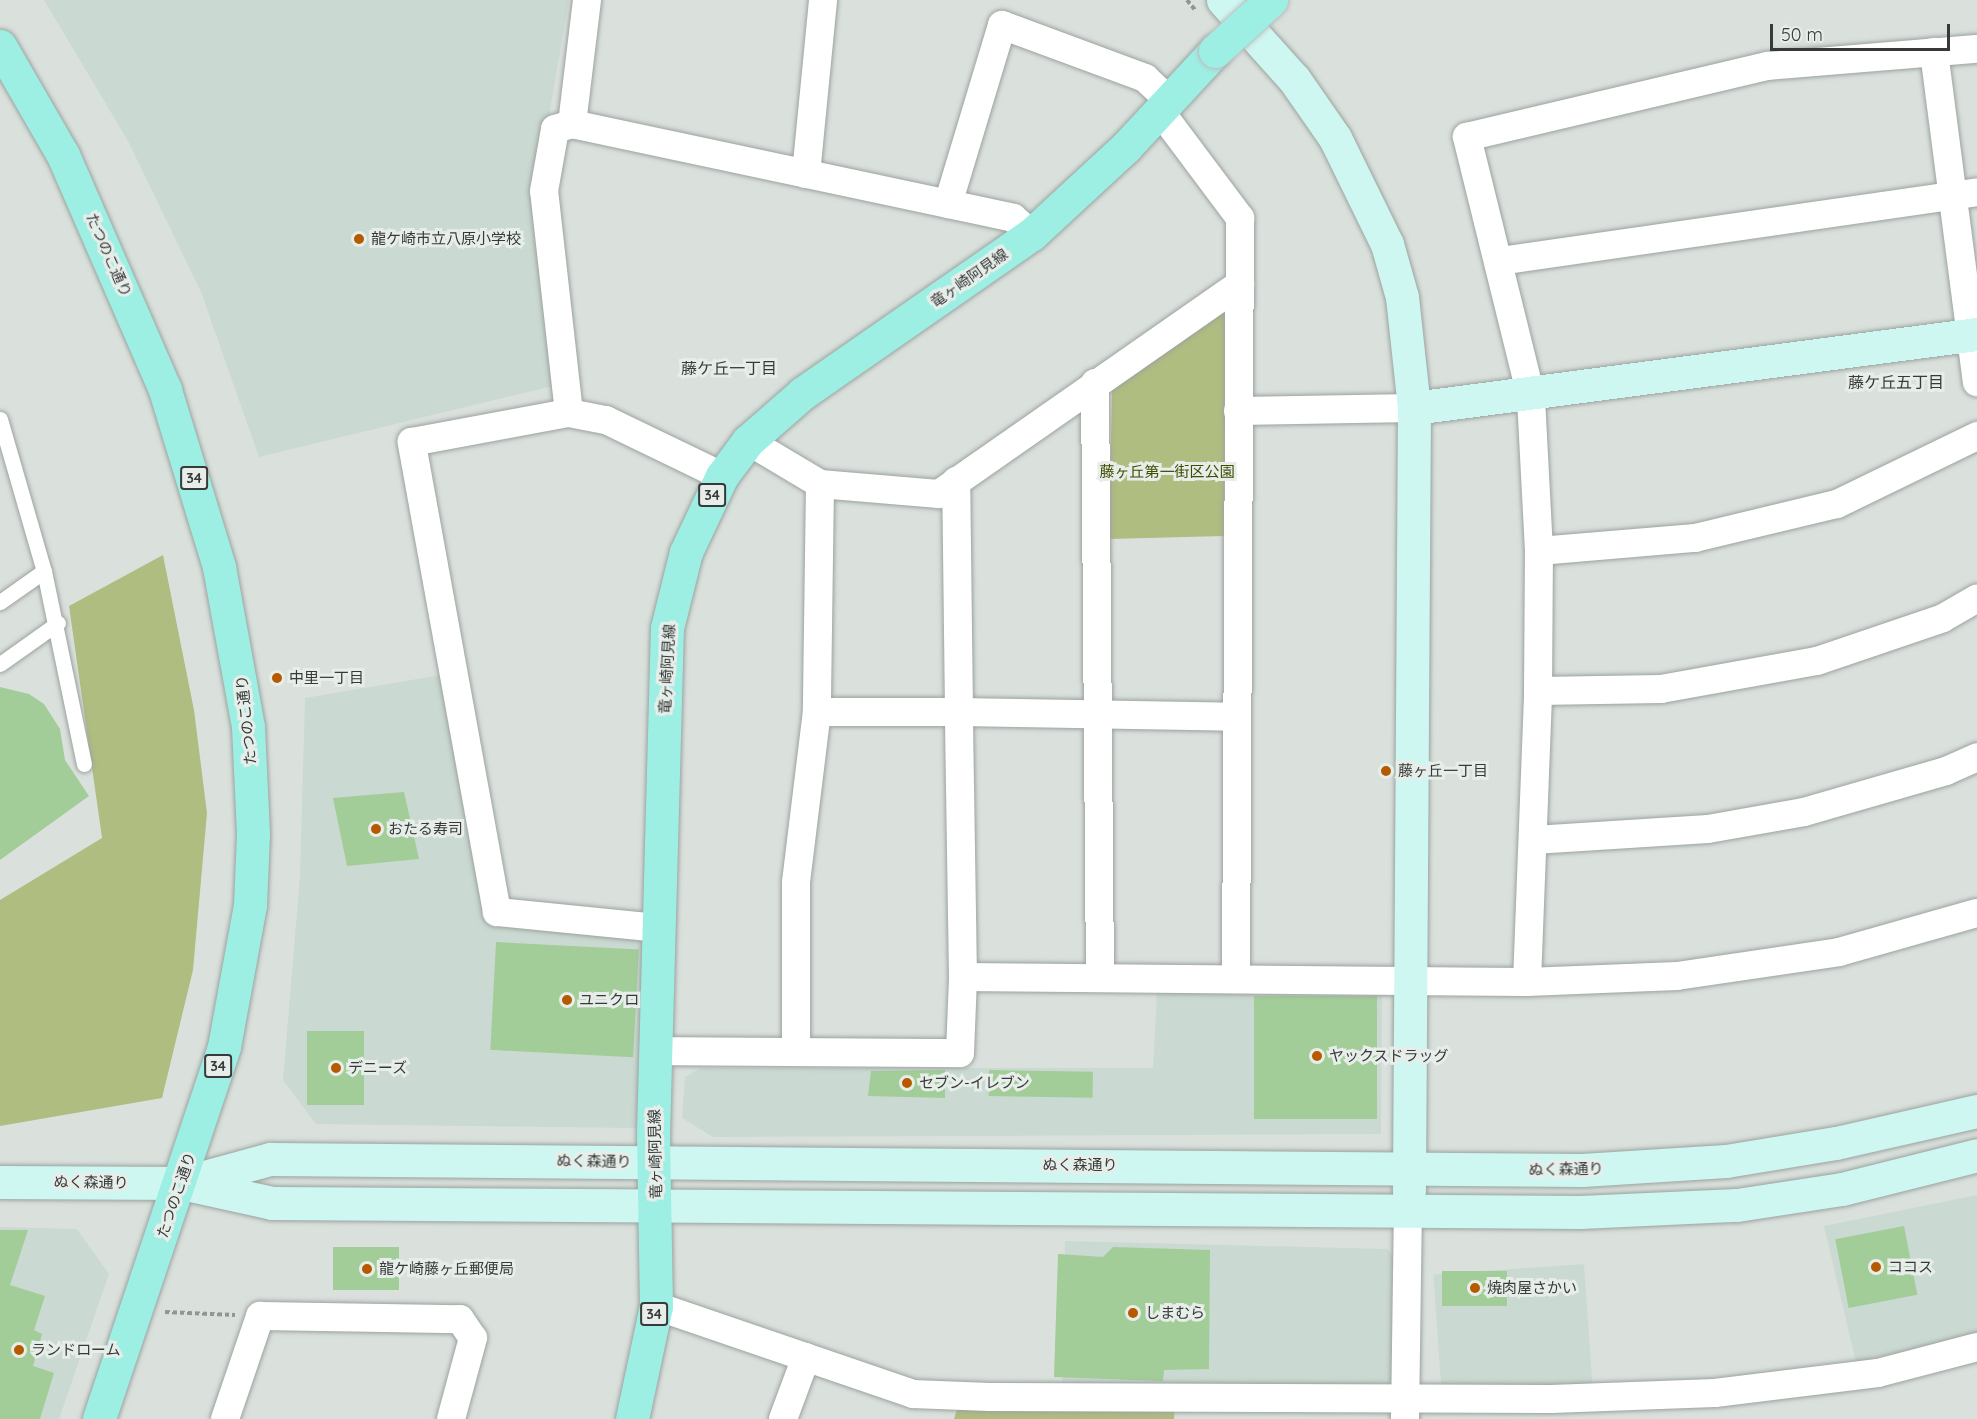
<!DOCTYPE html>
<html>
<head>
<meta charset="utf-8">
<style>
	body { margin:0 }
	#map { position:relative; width:1977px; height:1419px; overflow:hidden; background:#dae1dd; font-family:Quicksand,"Noto Sans JP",sans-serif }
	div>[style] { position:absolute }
	.built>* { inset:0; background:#cad9d1; transform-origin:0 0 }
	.green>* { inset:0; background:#b0bd80 }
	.building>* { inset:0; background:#a2cd98; transform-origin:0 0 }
	.path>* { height:4px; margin-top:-2px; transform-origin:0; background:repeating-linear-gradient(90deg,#919693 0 4.5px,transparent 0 7.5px) }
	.roads { filter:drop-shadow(0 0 2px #9ca39f) drop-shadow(0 0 2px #9ca39f) }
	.lane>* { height:15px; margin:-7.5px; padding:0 7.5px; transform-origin:7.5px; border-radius:7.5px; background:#fff }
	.street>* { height:28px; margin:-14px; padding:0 14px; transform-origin:14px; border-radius:14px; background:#fff }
	.secondary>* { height:33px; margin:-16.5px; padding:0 16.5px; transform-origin:16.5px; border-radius:16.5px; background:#cef7f2 }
	.primary>* { height:33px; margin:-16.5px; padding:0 16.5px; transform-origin:16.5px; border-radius:16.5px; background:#9defe4 }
	.bridges { filter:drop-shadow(0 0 2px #bbbcbc) drop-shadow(0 0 2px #bbbcbc) }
	.primary-bridge>* { height:33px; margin:-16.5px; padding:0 16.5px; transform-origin:16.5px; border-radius:16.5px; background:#9defe4 }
	.dots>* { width:16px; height:16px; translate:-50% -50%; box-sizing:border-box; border:3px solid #e7eeea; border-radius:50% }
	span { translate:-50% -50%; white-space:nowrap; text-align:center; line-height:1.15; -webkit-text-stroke:6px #e7eeea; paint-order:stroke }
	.shield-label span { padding:2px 4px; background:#e7eeea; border:2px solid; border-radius:4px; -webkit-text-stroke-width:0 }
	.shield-label { font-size:14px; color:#373a39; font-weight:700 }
	.poi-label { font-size:15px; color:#373a39 }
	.left { translate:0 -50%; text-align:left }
	.street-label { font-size:15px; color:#373a39 }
	.park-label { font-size:15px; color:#414c00 }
	.neighbourhood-label { font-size:16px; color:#373a39 }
	.scale { position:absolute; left:1770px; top:24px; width:180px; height:27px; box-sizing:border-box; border:3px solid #373a39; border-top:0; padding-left:8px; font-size:18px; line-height:21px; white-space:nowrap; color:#373a39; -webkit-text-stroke:4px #e7eeea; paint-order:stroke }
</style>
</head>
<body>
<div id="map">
	<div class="built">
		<i style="clip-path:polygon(44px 0,569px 0,537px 185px,561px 384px,259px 457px,201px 292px,128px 141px)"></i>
		<i style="clip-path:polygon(453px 673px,494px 927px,646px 938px,636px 1128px,316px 1124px,283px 1080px,300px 876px,305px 698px)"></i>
		<i style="clip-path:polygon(1382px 989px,1381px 1134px,713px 1137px,682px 1118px,685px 1077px,701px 1068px,1153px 1068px,1157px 993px)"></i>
		<i style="clip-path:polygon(1977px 1195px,1977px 1336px,1856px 1362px,1824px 1226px)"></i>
		<i style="clip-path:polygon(0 1227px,77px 1229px,109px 1274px,59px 1419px,0 1419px)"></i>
		<i style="clip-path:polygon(1065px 1241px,1387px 1249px,1395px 1259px,1396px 1376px,1383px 1387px,1062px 1385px)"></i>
		<i style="left:1584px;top:1264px;width:125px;height:151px;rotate:86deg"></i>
	</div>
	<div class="green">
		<i style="clip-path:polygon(1221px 311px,1226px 313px,1224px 536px,1109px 539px,1112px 390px)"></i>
		<i style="clip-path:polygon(163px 555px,194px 710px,207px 813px,193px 970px,162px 1098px,0 1126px,0 900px,102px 838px,69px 606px)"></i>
		<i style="clip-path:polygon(961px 1396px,1175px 1399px,1174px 1419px,954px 1419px)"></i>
	</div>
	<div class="building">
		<i style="clip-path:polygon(0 687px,29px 694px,44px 704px,60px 729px,65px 760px,89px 796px,0 860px)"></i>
		<i style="clip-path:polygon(404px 792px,419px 859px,347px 866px,333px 798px)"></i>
		<i style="left:496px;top:942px;width:143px;height:108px;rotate:3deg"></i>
		<i style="left:1254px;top:996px;width:123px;height:123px"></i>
		<i style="left:307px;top:1031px;width:57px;height:74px"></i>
		<i style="clip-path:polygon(945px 1070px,945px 1098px,868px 1096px,871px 1071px)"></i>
		<i style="left:989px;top:1070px;width:104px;height:26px;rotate:1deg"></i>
		<i style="left:1904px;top:1226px;width:70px;height:70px;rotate:79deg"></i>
		<i style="clip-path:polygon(0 1230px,28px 1230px,10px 1285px,45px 1296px,34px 1330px,42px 1334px,33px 1366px,54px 1373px,40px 1419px,0 1419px)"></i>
		<i style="left:333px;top:1247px;width:66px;height:43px"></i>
		<i style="clip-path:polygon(1113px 1247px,1210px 1250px,1209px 1369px,1164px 1370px,1163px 1381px,1054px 1377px,1058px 1254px,1103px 1257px)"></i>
		<i style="left:1442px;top:1271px;width:65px;height:35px"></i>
	</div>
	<div class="path">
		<i style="left:1187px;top:0;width:14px;rotate:51deg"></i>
		<i style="left:165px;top:1312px;width:70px;rotate:2.5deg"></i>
	</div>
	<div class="roads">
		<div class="lane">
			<i style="left:0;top:419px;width:158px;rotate:73.9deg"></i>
			<i style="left:44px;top:571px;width:54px;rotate:144.8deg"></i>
			<i style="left:44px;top:571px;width:197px;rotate:78.3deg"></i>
			<i style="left:0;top:664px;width:71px;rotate:-35.3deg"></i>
		</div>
		<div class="street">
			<i style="left:1934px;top:52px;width:333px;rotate:82.6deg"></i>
			<i style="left:1160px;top:111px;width:134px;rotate:53.2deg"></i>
			<i style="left:1240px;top:218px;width:760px;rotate:90.3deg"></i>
			<i style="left:572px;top:124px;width:125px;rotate:-83.1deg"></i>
			<i style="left:806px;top:174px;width:175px;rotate:-84.4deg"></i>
			<i style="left:948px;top:204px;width:187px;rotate:-73.2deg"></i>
			<i style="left:1002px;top:25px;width:153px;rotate:20.3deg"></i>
			<i style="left:1145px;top:78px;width:34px;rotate:43deg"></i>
			<i style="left:1500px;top:261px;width:482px;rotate:-8.2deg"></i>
			<i style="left:1095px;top:383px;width:595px;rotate:89.52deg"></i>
			<i style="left:1238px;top:411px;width:176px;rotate:-1deg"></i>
			<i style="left:569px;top:413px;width:223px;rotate:-96.4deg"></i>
			<i style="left:544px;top:191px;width:63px;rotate:-79.9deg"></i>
			<i style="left:555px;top:129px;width:18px;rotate:-16deg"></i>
			<i style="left:572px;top:124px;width:451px;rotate:12deg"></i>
			<i style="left:1013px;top:218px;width:25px;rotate:40deg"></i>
			<i style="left:748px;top:441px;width:84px;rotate:30.8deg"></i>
			<i style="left:820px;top:484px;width:119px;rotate:4.8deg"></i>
			<i style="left:939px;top:494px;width:367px;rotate:-34.9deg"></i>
			<i style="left:820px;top:484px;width:228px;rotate:90.8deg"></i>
			<i style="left:817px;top:712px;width:142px"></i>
			<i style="left:959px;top:712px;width:231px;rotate:-90.7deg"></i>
			<i style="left:1539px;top:551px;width:157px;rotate:-4.8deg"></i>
			<i style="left:1695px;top:538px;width:146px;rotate:-13.5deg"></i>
			<i style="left:1837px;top:504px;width:156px;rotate:-25.9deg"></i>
			<i style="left:1538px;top:691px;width:123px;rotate:-0.9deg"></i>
			<i style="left:1661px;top:689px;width:158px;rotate:-10.2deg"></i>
			<i style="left:1817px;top:661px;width:133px;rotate:-18.8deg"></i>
			<i style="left:1943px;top:618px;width:39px;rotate:-30deg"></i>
			<i style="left:1534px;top:840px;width:174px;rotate:-3.6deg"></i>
			<i style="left:1708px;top:829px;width:97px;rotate:-10deg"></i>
			<i style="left:1804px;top:812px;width:148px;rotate:-16.1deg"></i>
			<i style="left:1946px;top:771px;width:34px;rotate:-24deg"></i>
			<i style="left:658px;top:928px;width:162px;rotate:-174.3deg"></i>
			<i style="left:497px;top:912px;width:478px;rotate:-100.3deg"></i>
			<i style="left:412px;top:442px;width:160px;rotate:-10.5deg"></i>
			<i style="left:569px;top:413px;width:38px;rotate:11deg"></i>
			<i style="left:606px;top:420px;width:129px;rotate:25.8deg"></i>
			<i style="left:963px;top:977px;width:564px;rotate:0.51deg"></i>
			<i style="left:1527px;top:982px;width:150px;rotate:-2.3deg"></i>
			<i style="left:1677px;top:976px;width:164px;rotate:-8.4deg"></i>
			<i style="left:1839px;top:952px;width:143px;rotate:-15.8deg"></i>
			<i style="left:1527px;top:982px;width:291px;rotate:-87.8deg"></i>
			<i style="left:1538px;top:691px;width:140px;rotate:-89.6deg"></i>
			<i style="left:1539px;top:551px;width:155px;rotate:-93deg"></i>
			<i style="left:1531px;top:396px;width:267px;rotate:-103.9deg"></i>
			<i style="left:1467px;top:137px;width:309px;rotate:-13.3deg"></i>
			<i style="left:1768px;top:66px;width:210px;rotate:-4.7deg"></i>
			<i style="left:655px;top:1051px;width:305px;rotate:0.4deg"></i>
			<i style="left:960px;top:1053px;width:76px;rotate:-87.7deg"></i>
			<i style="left:963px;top:977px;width:265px;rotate:-90.9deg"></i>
			<i style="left:959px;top:712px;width:277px;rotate:1deg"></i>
			<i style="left:796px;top:1051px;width:169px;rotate:-90deg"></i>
			<i style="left:796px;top:882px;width:171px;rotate:-83deg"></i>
			<i style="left:656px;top:1306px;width:272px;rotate:18.9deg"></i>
			<i style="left:913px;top:1394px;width:76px;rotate:2.3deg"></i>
			<i style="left:989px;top:1397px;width:562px;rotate:0.2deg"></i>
			<i style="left:1551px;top:1399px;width:164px;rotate:-2.1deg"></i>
			<i style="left:1715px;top:1393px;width:164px;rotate:-7deg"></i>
			<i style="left:1878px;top:1373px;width:102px;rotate:-14.7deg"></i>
			<i style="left:225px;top:1419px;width:109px;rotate:-71.2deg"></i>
			<i style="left:260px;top:1316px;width:200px;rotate:0.9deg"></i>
			<i style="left:460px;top:1319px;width:23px;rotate:56deg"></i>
			<i style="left:473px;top:1338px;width:84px;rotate:105.2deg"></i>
			<i style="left:783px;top:1419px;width:66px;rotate:-69.6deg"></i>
			<i style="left:1405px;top:1419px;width:205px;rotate:-89.2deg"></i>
		</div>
		<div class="secondary">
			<i style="left:1223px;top:0;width:106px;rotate:48.1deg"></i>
			<i style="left:1294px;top:79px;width:72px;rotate:55.2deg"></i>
			<i style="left:1335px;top:138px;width:118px;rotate:63.9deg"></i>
			<i style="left:1387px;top:244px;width:55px;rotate:74.2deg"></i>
			<i style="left:1402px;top:297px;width:112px;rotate:83.8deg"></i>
			<i style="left:1414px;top:408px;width:783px;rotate:90.37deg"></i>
			<i style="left:1414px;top:408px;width:568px;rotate:-7.49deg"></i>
			<i style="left:0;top:1182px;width:181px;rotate:0.3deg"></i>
			<i style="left:181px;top:1183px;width:93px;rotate:12.4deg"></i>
			<i style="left:272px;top:1203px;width:1308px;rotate:0.39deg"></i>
			<i style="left:1580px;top:1212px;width:157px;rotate:-2.6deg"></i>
			<i style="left:1737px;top:1205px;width:106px;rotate:-8.7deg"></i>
			<i style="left:1842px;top:1189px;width:139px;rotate:-14.1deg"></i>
			<i style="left:186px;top:1182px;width:87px;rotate:-15.3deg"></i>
			<i style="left:270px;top:1159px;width:1312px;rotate:0.48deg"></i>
			<i style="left:1582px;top:1170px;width:144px;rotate:-3.6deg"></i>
			<i style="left:1726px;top:1161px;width:111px;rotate:-9.3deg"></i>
			<i style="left:1836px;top:1143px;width:145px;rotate:-12.8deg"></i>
		</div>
		<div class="primary">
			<i style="left:0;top:46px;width:126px;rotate:60deg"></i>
			<i style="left:63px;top:155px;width:256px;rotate:66.5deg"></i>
			<i style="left:165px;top:390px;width:185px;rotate:73deg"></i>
			<i style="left:219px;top:567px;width:163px;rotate:79.7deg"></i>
			<i style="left:248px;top:727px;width:107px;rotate:87.3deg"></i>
			<i style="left:253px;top:834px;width:71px;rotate:92.4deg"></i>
			<i style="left:250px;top:905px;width:144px;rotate:100.4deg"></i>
			<i style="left:224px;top:1047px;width:392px;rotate:108.6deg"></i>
			<i style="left:632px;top:1419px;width:116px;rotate:-78deg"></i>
			<i style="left:656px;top:1306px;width:172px;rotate:-91deg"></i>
			<i style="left:653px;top:1134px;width:506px;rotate:-88.42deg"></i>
			<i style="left:667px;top:628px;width:78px;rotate:-76deg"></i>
			<i style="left:686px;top:552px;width:84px;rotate:-64.7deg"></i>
			<i style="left:722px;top:476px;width:44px;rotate:-53.4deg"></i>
			<i style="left:748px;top:441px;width:73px;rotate:-41.1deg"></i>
			<i style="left:803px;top:393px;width:279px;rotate:-34.8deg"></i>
			<i style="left:1032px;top:234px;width:128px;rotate:-42.8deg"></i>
			<i style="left:1126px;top:147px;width:131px;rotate:-47.2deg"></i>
		</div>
	</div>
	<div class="bridges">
		<div class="primary-bridge">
			<i style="left:1215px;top:51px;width:76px;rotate:-42.3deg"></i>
		</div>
	</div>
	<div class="dots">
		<i style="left:359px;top:239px;background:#b65a00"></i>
		<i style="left:277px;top:678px;background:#b65a00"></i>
		<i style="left:1386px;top:771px;background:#b65a00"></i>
		<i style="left:376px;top:829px;background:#b65a00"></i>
		<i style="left:567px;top:1000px;background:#b65a00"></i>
		<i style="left:1317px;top:1056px;background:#b65a00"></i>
		<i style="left:336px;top:1068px;background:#b65a00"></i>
		<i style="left:907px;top:1083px;background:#b65a00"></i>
		<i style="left:1876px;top:1267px;background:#b65a00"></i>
		<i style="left:367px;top:1269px;background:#b65a00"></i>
		<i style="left:1475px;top:1288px;background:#b65a00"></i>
		<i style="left:1133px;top:1313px;background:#b65a00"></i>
		<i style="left:19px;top:1350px;background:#b65a00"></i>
	</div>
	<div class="shield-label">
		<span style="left:194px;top:478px">34</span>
		<span style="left:712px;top:495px">34</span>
		<span style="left:218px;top:1066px">34</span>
		<span style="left:654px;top:1314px">34</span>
	</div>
	<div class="poi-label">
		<span class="left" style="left:371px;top:239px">龍ケ崎市立八原小学校</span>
		<span class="left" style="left:289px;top:678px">中里一丁目</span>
		<span class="left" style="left:1398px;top:771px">藤ヶ丘一丁目</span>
		<span class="left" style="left:388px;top:829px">おたる寿司</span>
		<span class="left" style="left:579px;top:1000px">ユニクロ</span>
		<span class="left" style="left:1329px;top:1056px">ヤックスドラッグ</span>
		<span class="left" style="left:348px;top:1068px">デニーズ</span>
		<span class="left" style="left:919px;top:1083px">セブン-イレブン</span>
		<span class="left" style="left:1888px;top:1267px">ココス</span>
		<span class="left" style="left:379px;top:1269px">龍ケ崎藤ヶ丘郵便局</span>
		<span class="left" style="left:1487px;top:1288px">焼肉屋さかい</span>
		<span class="left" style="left:1145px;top:1313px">しまむら</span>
		<span class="left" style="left:31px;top:1350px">ランドローム</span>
	</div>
	<div class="street-label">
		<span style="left:109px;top:255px;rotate:66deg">たつのこ通り</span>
		<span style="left:969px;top:278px;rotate:-35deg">竜ヶ崎阿見線</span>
		<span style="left:667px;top:669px;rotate:-87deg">竜ヶ崎阿見線</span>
		<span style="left:246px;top:720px;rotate:-96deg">たつのこ通り</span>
		<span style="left:655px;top:1154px;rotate:-91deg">竜ヶ崎阿見線</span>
		<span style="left:594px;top:1161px;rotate:1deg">ぬく森通り</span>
		<span style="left:1080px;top:1165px">ぬく森通り</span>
		<span style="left:1566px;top:1169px;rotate:-1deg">ぬく森通り</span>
		<span style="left:91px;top:1182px;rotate:1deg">ぬく森通り</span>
		<span style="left:176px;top:1195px;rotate:-71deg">たつのこ通り</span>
	</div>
	<div class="park-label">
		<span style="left:1167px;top:472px">藤ヶ丘第一街区公園</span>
	</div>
	<div class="neighbourhood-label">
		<span style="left:729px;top:368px">藤ケ丘一丁目</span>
		<span style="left:1896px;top:382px">藤ケ丘五丁目</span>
	</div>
	<div class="scale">50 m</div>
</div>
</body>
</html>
